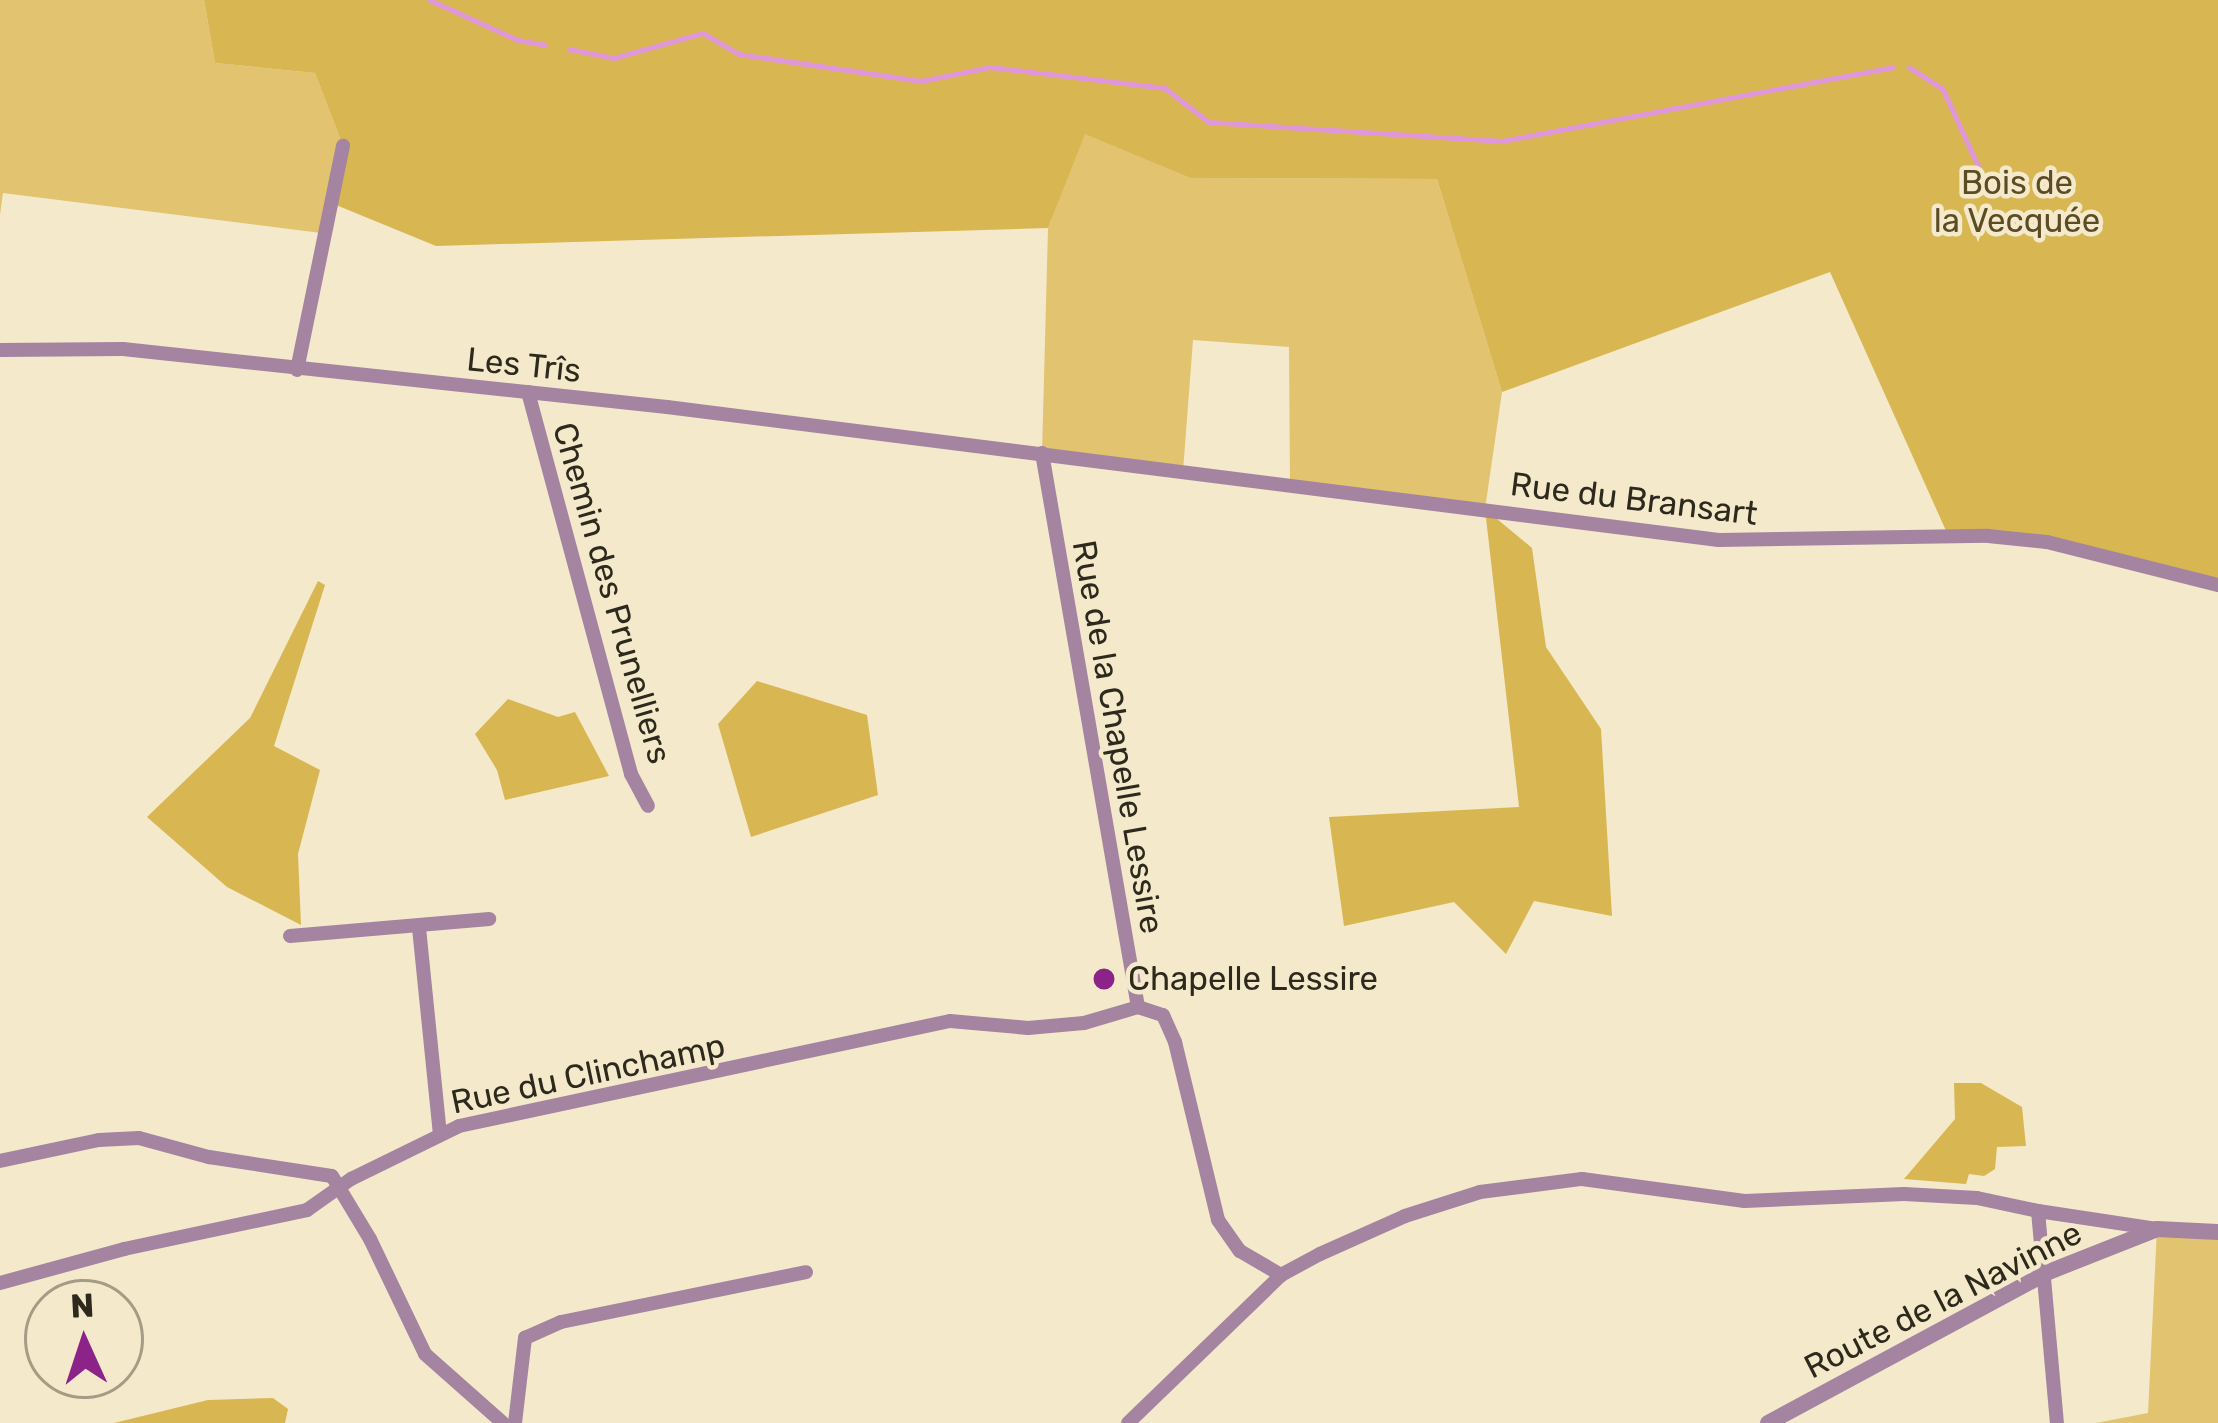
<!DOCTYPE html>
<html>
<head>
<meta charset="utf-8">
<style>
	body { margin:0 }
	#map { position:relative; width:2218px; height:1423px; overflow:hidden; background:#f4e9cb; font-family:Rubik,sans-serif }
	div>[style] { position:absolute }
	.green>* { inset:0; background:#e1c370 }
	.forest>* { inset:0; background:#d8b652 }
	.stream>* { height:4.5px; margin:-2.25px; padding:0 2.25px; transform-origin:2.25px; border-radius:2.25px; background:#e097da }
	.minor>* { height:14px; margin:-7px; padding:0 7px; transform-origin:7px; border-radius:7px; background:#a484a1 }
	.tertiary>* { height:16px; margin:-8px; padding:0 8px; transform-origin:8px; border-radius:8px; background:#a484a1 }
	.dots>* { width:33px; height:33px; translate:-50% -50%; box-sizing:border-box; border:6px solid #f4e9cb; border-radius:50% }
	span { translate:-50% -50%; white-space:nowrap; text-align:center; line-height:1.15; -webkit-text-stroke:9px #f4e9cb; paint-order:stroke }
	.park-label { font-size:33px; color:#5b4c23 }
	.street-label { font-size:33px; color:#2d291d }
	.poi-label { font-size:33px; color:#2d291d }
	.left { translate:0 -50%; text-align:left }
	.north { position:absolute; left:24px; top:1279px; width:120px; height:120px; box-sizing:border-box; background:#f4e9cb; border:3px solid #a49c85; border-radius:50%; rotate:357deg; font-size:33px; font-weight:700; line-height:48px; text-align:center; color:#2d291d }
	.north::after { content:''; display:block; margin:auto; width:42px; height:54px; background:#8c2389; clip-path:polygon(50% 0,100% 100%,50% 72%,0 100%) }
</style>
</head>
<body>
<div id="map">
	<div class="green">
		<i style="clip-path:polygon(0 0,204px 0,215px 63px,315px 73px,343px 146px,321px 233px,3px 193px,0 215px)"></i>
		<i style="clip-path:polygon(1084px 133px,1190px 178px,1437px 179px,1502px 392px,1485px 509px,1290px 484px,1289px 347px,1193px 340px,1183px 471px,1042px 453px,1048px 228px)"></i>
		<i style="clip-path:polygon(2157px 1229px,2218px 1232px,2218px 1423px,2096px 1423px,2148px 1413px)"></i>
	</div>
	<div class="forest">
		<i style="clip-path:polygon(204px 0,2218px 0,2218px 586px,2097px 551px,1947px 533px,1830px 272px,1502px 392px,1437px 179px,1190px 178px,1085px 134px,1048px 228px,436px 246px,336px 205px,343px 146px,315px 73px,215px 63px)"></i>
		<i style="clip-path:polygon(1485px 509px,1532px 548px,1546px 647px,1601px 729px,1612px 916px,1534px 901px,1506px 954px,1454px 902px,1344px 926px,1329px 817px,1519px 807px)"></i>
		<i style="clip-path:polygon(318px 581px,325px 585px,274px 746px,320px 770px,298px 854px,301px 925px,227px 887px,147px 817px,250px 718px)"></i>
		<i style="clip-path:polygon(757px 681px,867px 715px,878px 795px,751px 837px,718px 724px)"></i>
		<i style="clip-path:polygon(508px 699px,558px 717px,575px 712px,609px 776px,505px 800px,497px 770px,475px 734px)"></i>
		<i style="clip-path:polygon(1954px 1083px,1981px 1083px,2022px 1107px,2026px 1146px,1997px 1147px,1995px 1169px,1984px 1176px,1969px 1174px,1966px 1184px,1904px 1179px,1955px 1119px)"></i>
		<i style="clip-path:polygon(273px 1398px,288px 1409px,285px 1423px,114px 1423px,208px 1400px)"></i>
	</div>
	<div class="stream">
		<i style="left:430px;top:0;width:97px;rotate:24.4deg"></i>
		<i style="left:518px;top:40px;width:27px;rotate:10deg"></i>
		<i style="left:569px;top:49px;width:46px;rotate:11.3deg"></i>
		<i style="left:614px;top:58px;width:92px;rotate:-15.7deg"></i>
		<i style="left:703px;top:33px;width:42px;rotate:30.3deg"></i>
		<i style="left:739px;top:54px;width:184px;rotate:8.4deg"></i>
		<i style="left:921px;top:81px;width:70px;rotate:-11.5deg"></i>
		<i style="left:990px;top:67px;width:176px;rotate:6.8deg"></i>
		<i style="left:1165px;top:88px;width:56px;rotate:37.7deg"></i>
		<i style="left:1209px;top:122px;width:294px;rotate:3.7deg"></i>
		<i style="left:1502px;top:141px;width:398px;rotate:-10.7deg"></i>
		<i style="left:1909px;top:67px;width:40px;rotate:32.9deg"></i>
		<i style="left:1943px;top:89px;width:112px;rotate:65.3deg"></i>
	</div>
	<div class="minor">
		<i style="left:0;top:350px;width:123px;rotate:-0.5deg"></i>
		<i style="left:123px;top:349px;width:547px;rotate:6.09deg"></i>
		<i style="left:667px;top:407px;width:1060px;rotate:7.21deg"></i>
		<i style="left:1719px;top:540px;width:269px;rotate:-0.9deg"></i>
		<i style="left:1988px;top:536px;width:59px;rotate:5.8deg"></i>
		<i style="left:2047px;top:542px;width:176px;rotate:14.1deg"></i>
		<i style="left:297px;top:370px;width:229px;rotate:-78.4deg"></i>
		<i style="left:528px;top:392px;width:396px;rotate:74.9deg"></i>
		<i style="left:631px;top:774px;width:36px;rotate:62deg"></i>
		<i style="left:1042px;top:453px;width:562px;rotate:80.17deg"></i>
		<i style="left:1138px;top:1007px;width:26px;rotate:18deg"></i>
		<i style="left:1163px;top:1015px;width:30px;rotate:66deg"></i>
		<i style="left:1175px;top:1042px;width:183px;rotate:76.4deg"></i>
		<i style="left:1218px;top:1220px;width:38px;rotate:55deg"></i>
		<i style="left:1240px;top:1251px;width:48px;rotate:30.3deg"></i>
		<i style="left:419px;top:928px;width:207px;rotate:84.2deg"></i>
		<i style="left:290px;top:936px;width:200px;rotate:-4.9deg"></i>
		<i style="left:0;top:1161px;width:101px;rotate:-12deg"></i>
		<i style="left:99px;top:1140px;width:40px;rotate:-2.9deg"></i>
		<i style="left:139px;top:1138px;width:73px;rotate:15.2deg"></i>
		<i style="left:209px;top:1157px;width:124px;rotate:8.8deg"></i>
		<i style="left:332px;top:1176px;width:74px;rotate:58.9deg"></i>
		<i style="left:370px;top:1239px;width:127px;rotate:64.4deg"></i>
		<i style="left:425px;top:1354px;width:104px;rotate:41.5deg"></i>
		<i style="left:2038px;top:1211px;width:120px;rotate:8.6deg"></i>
		<i style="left:0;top:1283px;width:129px;rotate:-15.3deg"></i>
		<i style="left:124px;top:1249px;width:187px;rotate:-12deg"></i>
		<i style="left:307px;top:1210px;width:54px;rotate:-35.2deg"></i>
		<i style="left:351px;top:1179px;width:120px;rotate:-26.1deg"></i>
		<i style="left:459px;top:1126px;width:502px;rotate:-12.07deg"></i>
		<i style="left:950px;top:1021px;width:78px;rotate:5.1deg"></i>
		<i style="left:1028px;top:1028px;width:56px;rotate:-5.1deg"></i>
		<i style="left:1084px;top:1023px;width:56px;rotate:-16.5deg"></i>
		<i style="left:515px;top:1423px;width:86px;rotate:-83.3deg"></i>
		<i style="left:525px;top:1338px;width:39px;rotate:-24deg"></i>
		<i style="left:561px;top:1322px;width:250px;rotate:-11.5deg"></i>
		<i style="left:1128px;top:1423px;width:213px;rotate:-44deg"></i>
		<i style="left:1281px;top:1275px;width:44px;rotate:-28.3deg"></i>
		<i style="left:1320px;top:1254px;width:93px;rotate:-24.1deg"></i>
		<i style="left:1405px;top:1216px;width:79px;rotate:-17.7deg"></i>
		<i style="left:1480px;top:1192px;width:103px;rotate:-7.3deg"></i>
		<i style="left:1582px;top:1179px;width:164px;rotate:7.7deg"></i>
		<i style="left:1745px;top:1201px;width:159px;rotate:-2.5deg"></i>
		<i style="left:1904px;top:1194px;width:73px;rotate:3.1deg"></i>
		<i style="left:1977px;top:1198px;width:62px;rotate:12deg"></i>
		<i style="left:2038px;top:1211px;width:213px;rotate:84.9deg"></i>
	</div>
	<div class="tertiary">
		<i style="left:1768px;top:1423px;width:316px;rotate:-28.3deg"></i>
		<i style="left:2046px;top:1273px;width:119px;rotate:-21.6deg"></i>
		<i style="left:2157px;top:1229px;width:61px;rotate:2.8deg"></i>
	</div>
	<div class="dots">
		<i style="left:1104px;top:979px;background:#8c2389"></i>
	</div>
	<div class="park-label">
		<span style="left:2017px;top:202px">Bois de<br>la Vecquée</span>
	</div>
	<div class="street-label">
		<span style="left:524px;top:365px;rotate:6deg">Les Trîs</span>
		<span style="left:1634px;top:499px;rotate:7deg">Rue du Bransart</span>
		<span style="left:612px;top:593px;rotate:74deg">Chemin des Prunelliers</span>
		<span style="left:1118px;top:737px;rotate:80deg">Rue de la Chapelle Lessire</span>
		<span style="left:588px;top:1074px;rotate:-12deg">Rue du Clinchamp</span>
		<span style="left:1943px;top:1300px;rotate:-27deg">Route de la Navinne</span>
	</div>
	<div class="poi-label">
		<span class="left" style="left:1128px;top:979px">Chapelle Lessire</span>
	</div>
	<div class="north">N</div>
</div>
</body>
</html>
